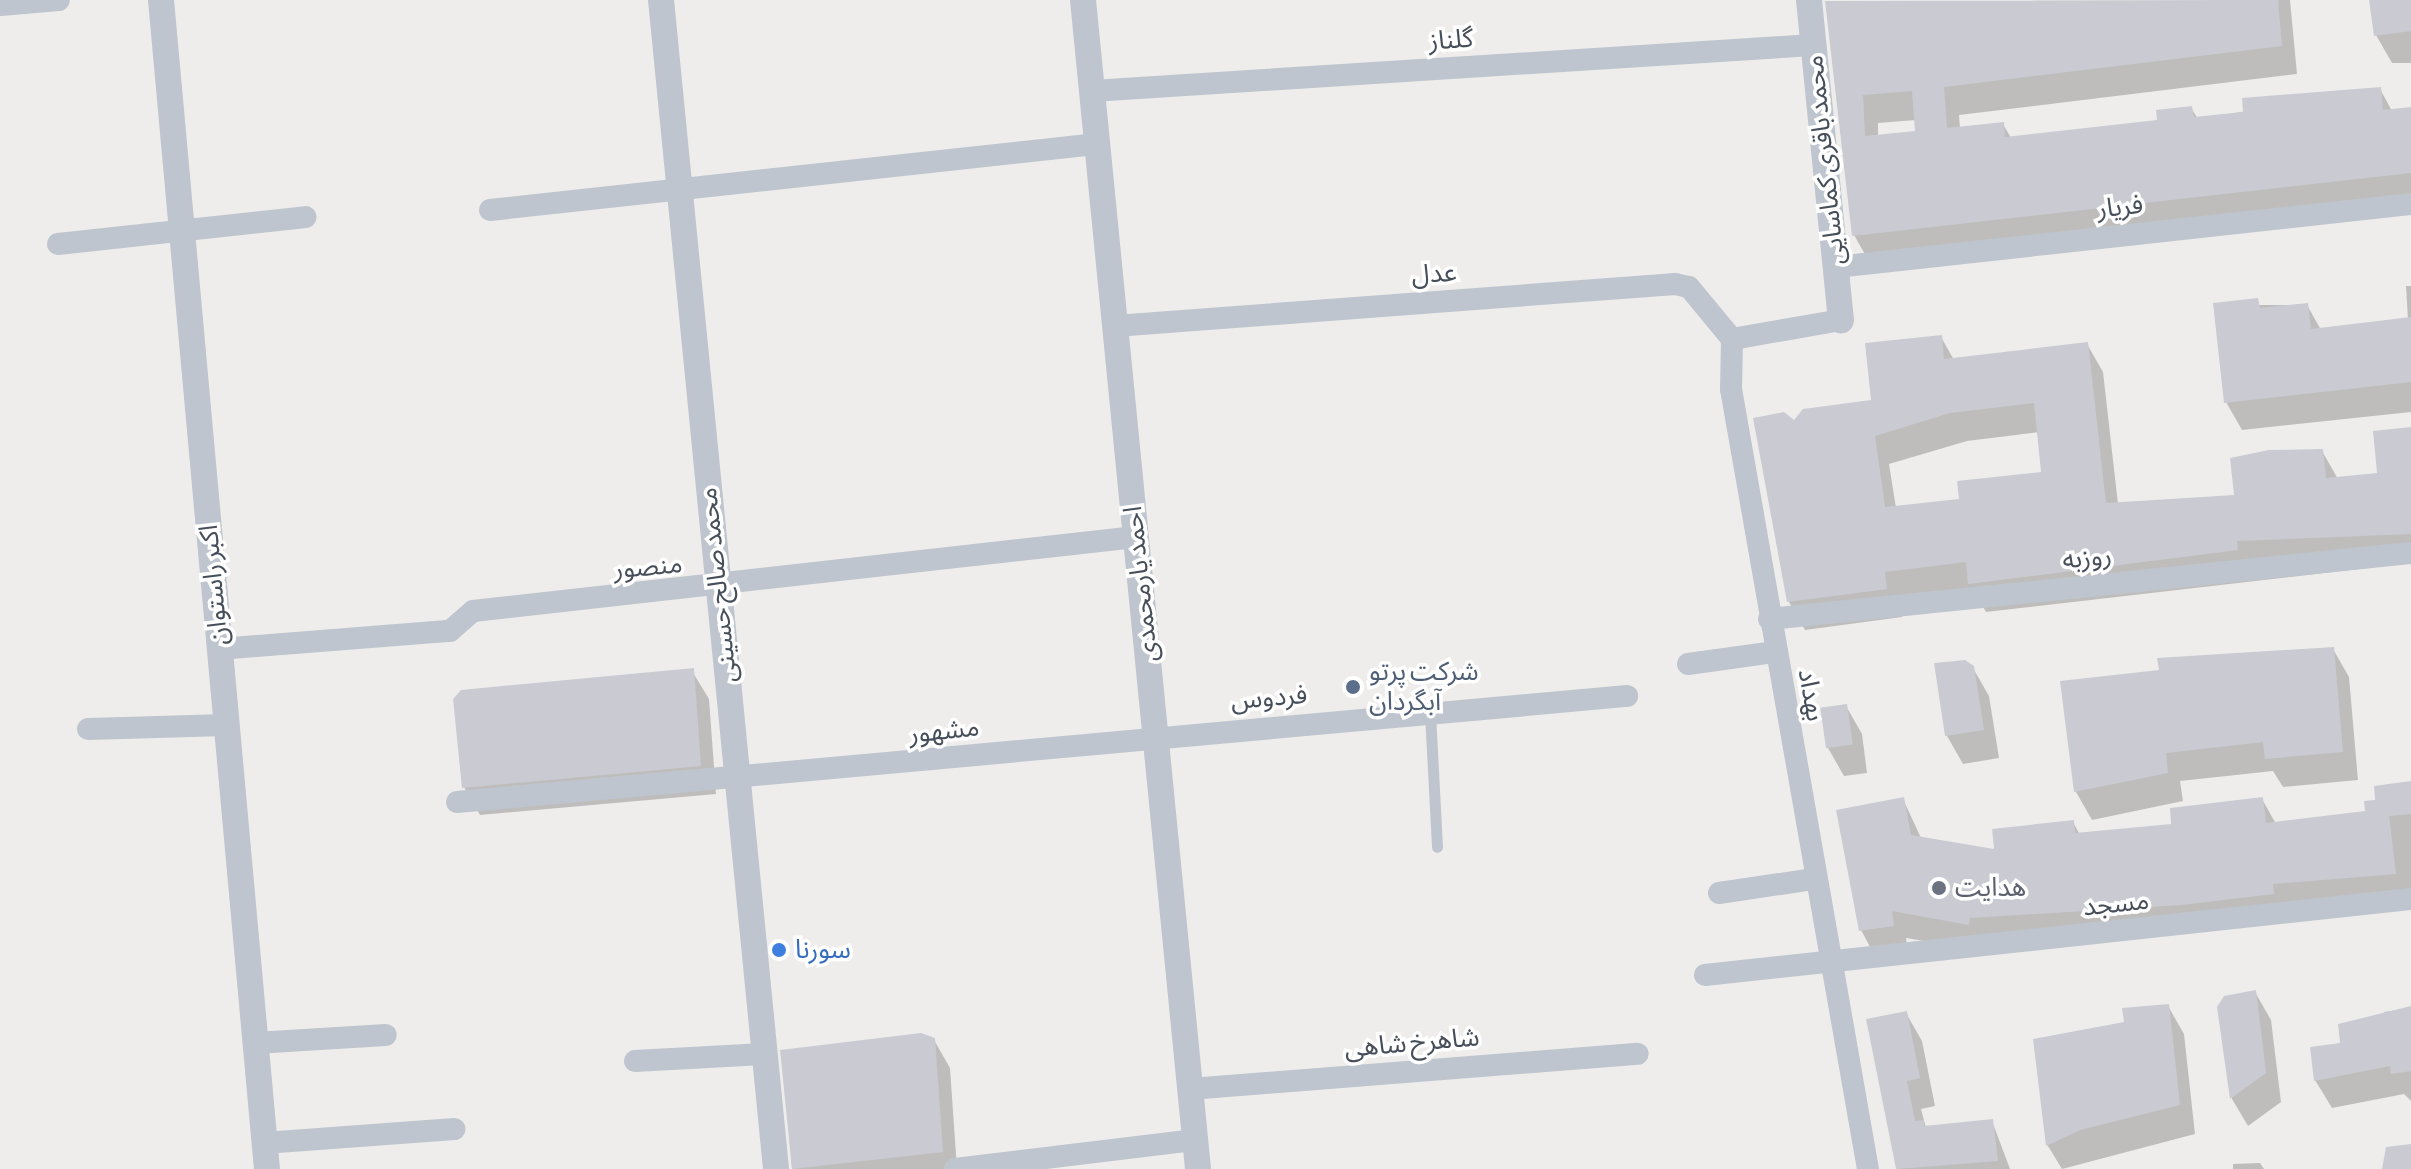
<!DOCTYPE html>
<html>
<head>
<meta charset="utf-8">
<style>
	body { margin:0 }
	#map { position:relative; width:2411px; height:1169px; overflow:hidden; background:#efedec; font-family:"Asap Condensed","Noto Sans Arabic",sans-serif }
	div>[style] { position:absolute }
	.shadow>* { inset:0; background:#0003 }
	.building>* { inset:0; background:#cacbd2; transform-origin:0 0 }
	.service>* { height:11px; margin:-5.5px; padding:0 5.5px; transform-origin:5.5px; border-radius:5.5px; background:#bec5ce }
	.minor>* { height:22px; margin:-11px; padding:0 11px; transform-origin:11px; border-radius:11px; background:#bec5ce }
	.tertiary>* { height:26px; margin:-13px; padding:0 13px; transform-origin:13px; border-radius:13px; background:#bec5ce }
	.dots>* { width:22px; height:22px; translate:-50% -50%; box-sizing:border-box; border:4px solid #fff; border-radius:50% }
	span { translate:-50% -50%; white-space:nowrap; text-align:center; line-height:1.15; -webkit-text-stroke:7px #fff; paint-order:stroke }
	.street-label { font-size:26px; color:#464e59 }
	.service-label { font-size:26px; color:#4e5e75 }
	.left { translate:0 -50%; text-align:left }
	.worship-label { font-size:26px; color:#5b616d }
	.shop-label { font-size:26px; color:#366cbe }
</style>
</head>
<body>
<div id="map">
	<div class="shadow">
		<i style="clip-path:polygon(evenodd,2290px 0,2297px 74px,1959px 115px,1960px 129px,2003px 124px,2011px 138px,2159px 121px,2191px 108px,2198px 119px,2380px 89px,2392px 111px,2411px 109px,2411px 202px,1870px 263px,1854px 235px,1827px 3px,2290px 0,1916px 120px,1917px 133px,1878px 137px,1878px 123px,1916px 120px)"></i>
		<i style="clip-path:polygon(2371px 0,2411px 0,2411px 63px,2392px 63px,2376px 35px)"></i>
		<i style="clip-path:polygon(2406px 286px,2411px 286px,2411px 412px,2242px 430px,2226px 402px,2215px 305px,2307px 305px,2321px 330px,2408px 320px)"></i>
		<i style="clip-path:polygon(evenodd,1941px 337px,1954px 360px,2087px 344px,2103px 372px,2118px 504px,2236px 497px,2322px 451px,2338px 479px,2380px 475px,2411px 431px,2411px 563px,1986px 612px,1974px 591px,1900px 600px,1902px 617px,1805px 630px,1789px 602px,1794px 423px,1873px 402px,1941px 337px,2039px 432px,2043px 474px,1961px 501px,1896px 508px,1889px 464px,1967px 441px,2039px 432px)"></i>
		<i style="clip-path:polygon(2333px 649px,2349px 677px,2358px 780px,2283px 787px,2273px 771px,2180px 781px,2183px 801px,2092px 820px,2076px 792px,2063px 683px)"></i>
		<i style="clip-path:polygon(1973px 668px,1989px 696px,1999px 758px,1963px 764px,1947px 736px)"></i>
		<i style="clip-path:polygon(692px 671px,709px 699px,716px 794px,480px 815px,464px 787px)"></i>
		<i style="clip-path:polygon(1846px 706px,1862px 734px,1867px 773px,1844px 776px,1828px 748px)"></i>
		<i style="clip-path:polygon(2411px 783px,2411px 897px,1984px 951px,1906px 938px,1908px 953px,1876px 958px,1861px 930px,1903px 799px,1921px 838px,1996px 851px,2073px 822px,2080px 835px,2174px 826px,2262px 799px,2276px 824px,2367px 813px)"></i>
		<i style="clip-path:polygon(2255px 992px,2271px 1020px,2281px 1102px,2248px 1126px,2232px 1099px,2219px 1008px)"></i>
		<i style="clip-path:polygon(2168px 1006px,2184px 1034px,2195px 1134px,2062px 1169px,2048px 1146px,2035px 1040px,2127px 1024px)"></i>
		<i style="clip-path:polygon(2411px 1008px,2411px 1101px,2404px 1094px,2332px 1108px,2315px 1080px,2342px 1045px,2386px 1021px,2384px 1012px)"></i>
		<i style="clip-path:polygon(1906px 1013px,1922px 1041px,1935px 1106px,1921px 1109px,1926px 1128px,1992px 1121px,2010px 1169px,1898px 1169px,1868px 1021px)"></i>
		<i style="clip-path:polygon(934px 1040px,950px 1068px,957px 1169px,792px 1169px,782px 1051px)"></i>
		<i style="clip-path:polygon(2260px 1163px,2264px 1169px,2233px 1169px,2233px 1164px)"></i>
	</div>
	<div class="building">
		<i style="clip-path:polygon(evenodd,2278px 0,2282px 46px,1944px 87px,1947px 128px,2004px 122px,2005px 137px,2157px 120px,2156px 110px,2192px 106px,2194px 117px,2243px 112px,2242px 98px,2381px 87px,2383px 110px,2411px 107px,2411px 173px,1852px 236px,1825px 1px,2278px 0,1912px 91px,1915px 131px,1865px 136px,1863px 95px,1912px 91px)"></i>
		<i style="clip-path:polygon(2369px 0,2411px 0,2411px 31px,2374px 36px)"></i>
		<i style="clip-path:polygon(2258px 298px,2260px 308px,2308px 303px,2311px 329px,2411px 317px,2411px 382px,2224px 403px,2213px 303px)"></i>
		<i style="clip-path:polygon(evenodd,1942px 335px,1944px 359px,2088px 342px,2106px 503px,2234px 495px,2230px 458px,2269px 450px,2323px 449px,2326px 478px,2377px 473px,2373px 431px,2411px 427px,2411px 534px,2237px 541px,2238px 550px,1968px 584px,1966px 562px,1885px 572px,1887px 589px,1787px 602px,1753px 418px,1784px 412px,1794px 420px,1803px 409px,1871px 400px,1865px 343px,1942px 335px,2034px 403px,2041px 472px,1957px 481px,1959px 499px,1885px 507px,1875px 436px,1950px 413px,2034px 403px)"></i>
		<i style="clip-path:polygon(2334px 647px,2343px 752px,2265px 759px,2263px 742px,2166px 753px,2168px 773px,2074px 792px,2060px 681px,2159px 670px,2157px 658px)"></i>
		<i style="clip-path:polygon(1965px 660px,1974px 666px,1984px 730px,1945px 736px,1934px 663px)"></i>
		<i style="clip-path:polygon(694px 668px,701px 766px,462px 788px,453px 699px,461px 690px)"></i>
		<i style="left:1847px;top:704px;width:41px;height:27px;rotate:82deg"></i>
		<i style="clip-path:polygon(2411px 781px,2411px 814px,2389px 816px,2396px 874px,2273px 884px,2274px 894px,2181px 905px,1970px 918px,1969px 925px,1892px 911px,1894px 926px,1859px 931px,1836px 810px,1904px 797px,1911px 835px,1994px 849px,1992px 829px,2074px 820px,2075px 833px,2171px 824px,2170px 808px,2263px 797px,2266px 823px,2365px 811px,2364px 801px,2375px 800px,2374px 786px)"></i>
		<i style="clip-path:polygon(2256px 990px,2266px 1073px,2230px 1099px,2217px 1007px,2224px 996px)"></i>
		<i style="clip-path:polygon(2169px 1004px,2180px 1105px,2080px 1130px,2046px 1146px,2033px 1039px,2124px 1022px,2122px 1008px)"></i>
		<i style="clip-path:polygon(2411px 1006px,2411px 1071px,2391px 1074px,2390px 1066px,2314px 1081px,2310px 1047px,2340px 1043px,2338px 1024px)"></i>
		<i style="clip-path:polygon(1907px 1011px,1920px 1078px,1907px 1081px,1915px 1121px,1924px 1120px,1924px 1126px,1993px 1119px,1998px 1161px,1896px 1169px,1866px 1019px)"></i>
		<i style="clip-path:polygon(921px 1033px,935px 1038px,943px 1152px,792px 1169px,780px 1050px)"></i>
		<i style="clip-path:polygon(2411px 1144px,2411px 1169px,2382px 1169px,2386px 1147px)"></i>
	</div>
	<div class="service">
		<i style="left:1430px;top:713px;width:134px;rotate:87deg"></i>
	</div>
	<div class="minor">
		<i style="left:1px;top:5px;width:58px;rotate:-4.9deg"></i>
		<i style="left:1092px;top:91px;width:722px;rotate:-3.65deg"></i>
		<i style="left:490px;top:210px;width:611px;rotate:-6.21deg"></i>
		<i style="left:58px;top:244px;width:249px;rotate:-6.2deg"></i>
		<i style="left:1836px;top:267px;width:578px;rotate:-6.25deg"></i>
		<i style="left:1841px;top:320px;width:111px;rotate:170.1deg"></i>
		<i style="left:1732px;top:339px;width:50px;rotate:91.1deg"></i>
		<i style="left:1731px;top:389px;width:792px;rotate:80.04deg"></i>
		<i style="left:1115px;top:326px;width:562px;rotate:-4.29deg"></i>
		<i style="left:1675px;top:284px;width:14px;rotate:12deg"></i>
		<i style="left:1689px;top:287px;width:67px;rotate:50.4deg"></i>
		<i style="left:1769px;top:619px;width:645px;rotate:-5.87deg"></i>
		<i style="left:219px;top:649px;width:232px;rotate:-4.5deg"></i>
		<i style="left:450px;top:631px;width:30px;rotate:-41deg"></i>
		<i style="left:473px;top:611px;width:667px;rotate:-6.37deg"></i>
		<i style="left:1688px;top:664px;width:88px;rotate:-7.9deg"></i>
		<i style="left:88px;top:729px;width:138px;rotate:-1.7deg"></i>
		<i style="left:457px;top:802px;width:1175px;rotate:-5.18deg"></i>
		<i style="left:1719px;top:893px;width:96px;rotate:-8.4deg"></i>
		<i style="left:1705px;top:975px;width:710px;rotate:-6.14deg"></i>
		<i style="left:255px;top:1043px;width:131px;rotate:-3.5deg"></i>
		<i style="left:635px;top:1061px;width:129px;rotate:-3.1deg"></i>
		<i style="left:1190px;top:1089px;width:449px;rotate:-4.5deg"></i>
		<i style="left:264px;top:1143px;width:191px;rotate:-4.2deg"></i>
		<i style="left:955px;top:1169px;width:242px;rotate:-6.9deg"></i>
	</div>
	<div class="tertiary">
		<i style="left:161px;top:0;width:1174px;rotate:84.82deg"></i>
		<i style="left:661px;top:0;width:1175px;rotate:84.38deg"></i>
		<i style="left:1083px;top:0;width:1175px;rotate:84.38deg"></i>
		<i style="left:1809px;top:0;width:322px;rotate:84.3deg"></i>
	</div>
	<div class="dots">
		<i style="left:1353px;top:687px;background:#5c6f8a"></i>
		<i style="left:1939px;top:888px;background:#6b7280"></i>
		<i style="left:779px;top:950px;background:#3f7fe0"></i>
	</div>
	<div class="street-label">
		<span style="left:1451px;top:40px;rotate:-4deg">گلناز</span>
		<span style="left:1825px;top:160px;rotate:-96deg">محمد باقری کماسایی</span>
		<span style="left:2120px;top:207px;rotate:-6deg">فریار</span>
		<span style="left:1434px;top:274px;rotate:-4deg">عدل</span>
		<span style="left:2087px;top:558px;rotate:-6deg">روزبه</span>
		<span style="left:648px;top:567px;rotate:-5deg">منصور</span>
		<span style="left:1141px;top:584px;rotate:-96deg">احمد یارمحمدی</span>
		<span style="left:214px;top:585px;rotate:-95deg">اکبر راستوان</span>
		<span style="left:718px;top:585px;rotate:-96deg">محمد صالح حسینی</span>
		<span style="left:1811px;top:695px;rotate:80deg">بهداد</span>
		<span style="left:1269px;top:698px;rotate:-5deg">فردوس</span>
		<span style="left:944px;top:731px;rotate:-6deg">مشهور</span>
		<span style="left:2116px;top:904px;rotate:-6deg">مسجد</span>
		<span style="left:1412px;top:1043px;rotate:-5deg">شاهرخ شاهی</span>
	</div>
	<div class="service-label">
		<span class="left" style="left:1369px;top:687px">شرکت پرتو<br>آبگردان</span>
	</div>
	<div class="worship-label">
		<span class="left" style="left:1955px;top:888px">هدایت</span>
	</div>
	<div class="shop-label">
		<span class="left" style="left:795px;top:950px">سورنا</span>
	</div>
</div>
</body>
</html>
